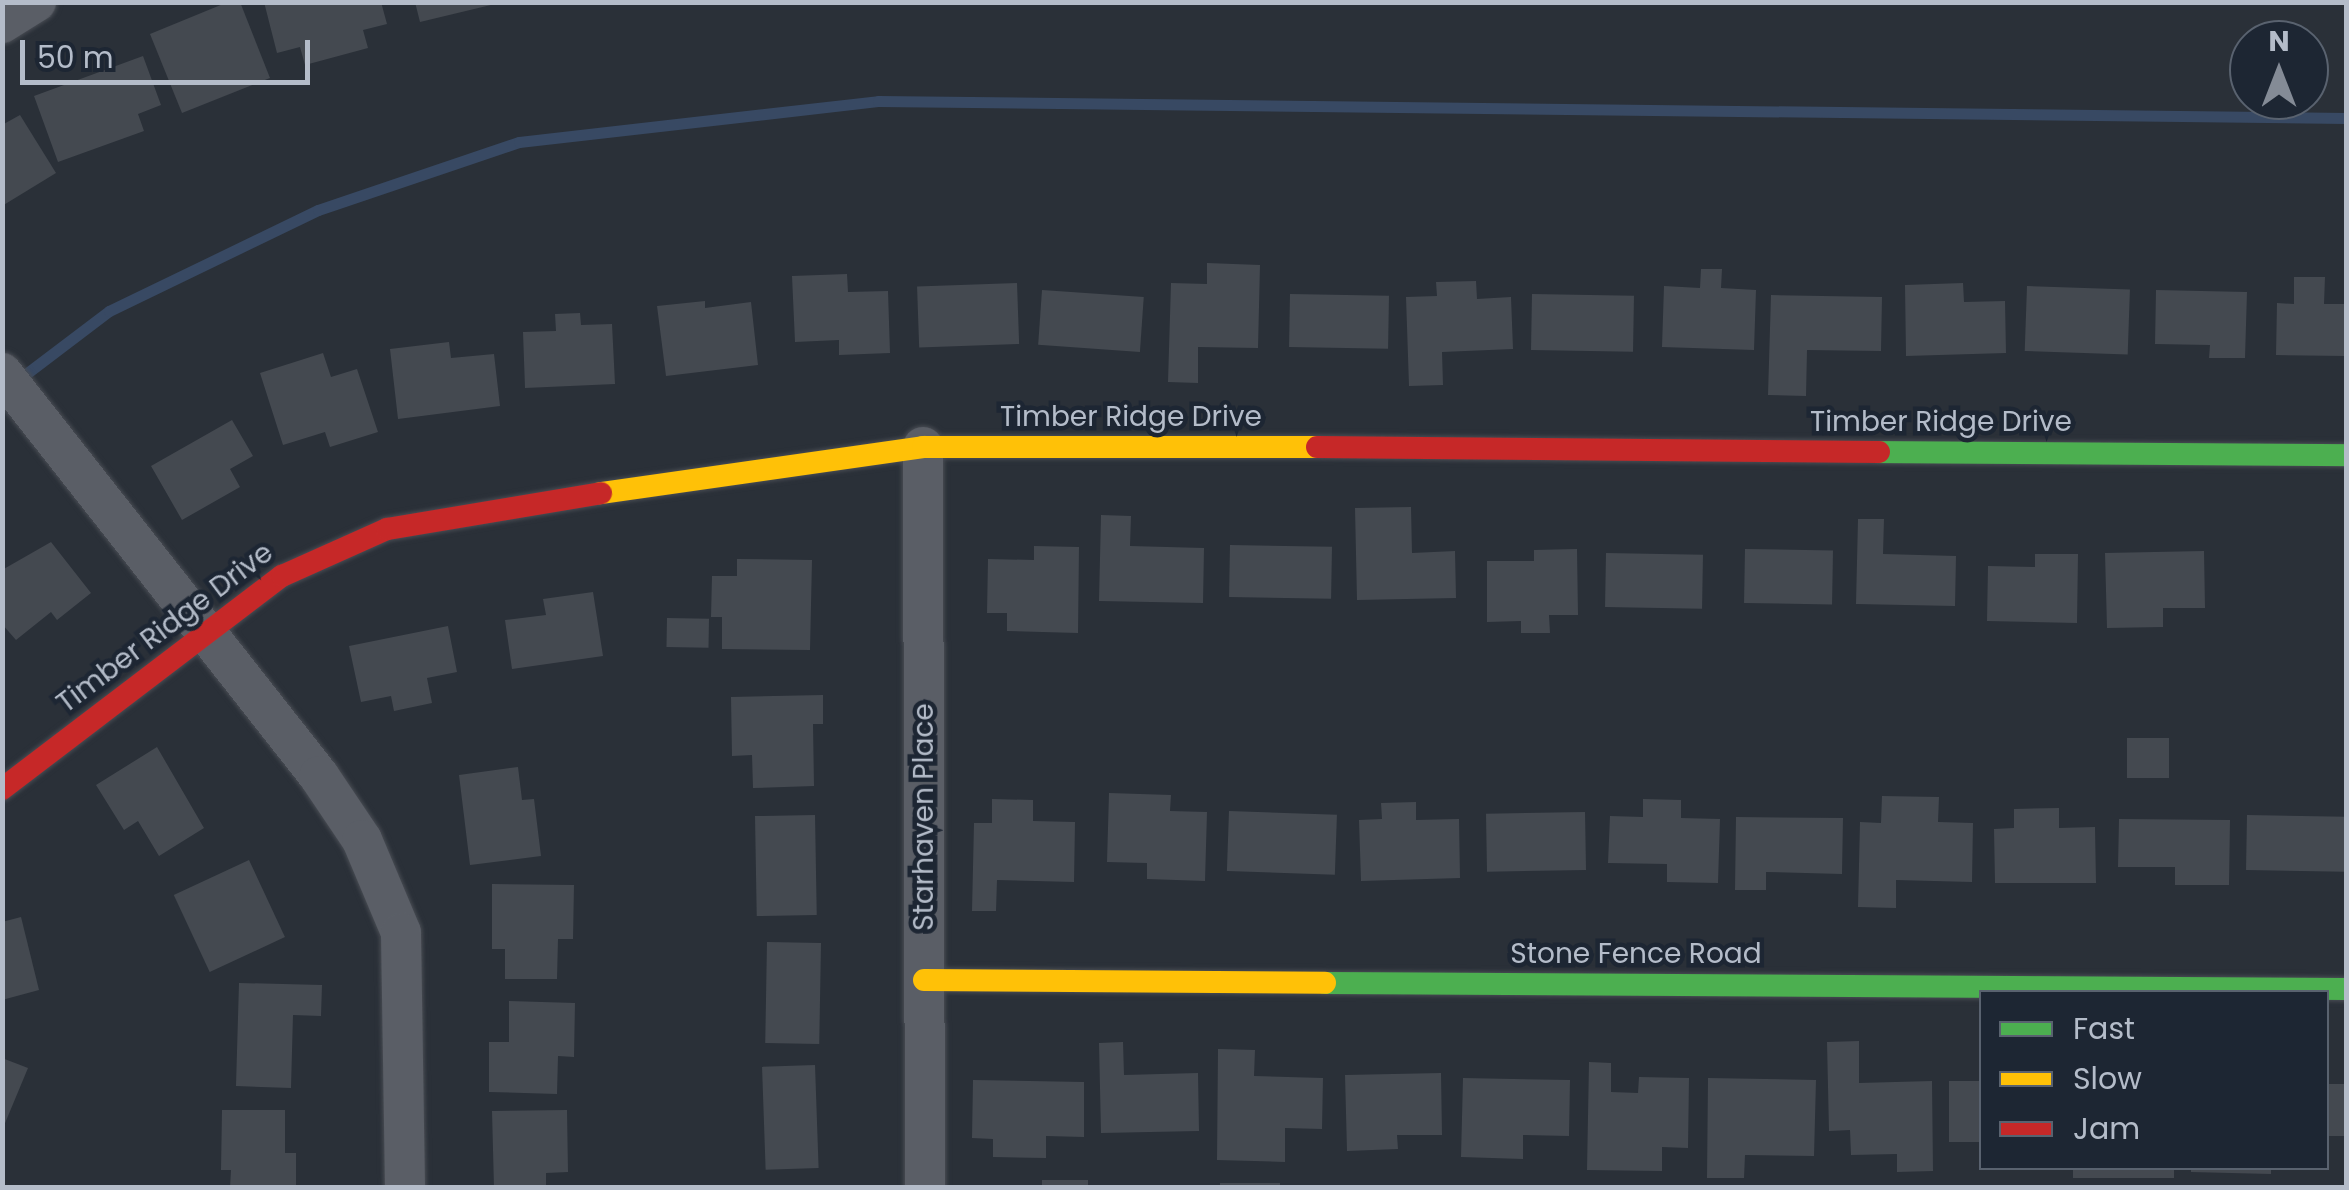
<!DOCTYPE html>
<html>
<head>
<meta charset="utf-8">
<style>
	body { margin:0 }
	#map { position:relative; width:2349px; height:1190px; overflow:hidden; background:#2a3038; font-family:Poppins,sans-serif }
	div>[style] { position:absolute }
	.stream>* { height:11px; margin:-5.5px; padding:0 5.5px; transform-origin:5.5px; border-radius:5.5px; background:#384963 }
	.building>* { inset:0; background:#444950; transform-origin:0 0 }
	.roads { filter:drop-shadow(0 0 2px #484c53) drop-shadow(0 0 2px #484c53) }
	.street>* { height:40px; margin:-20px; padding:0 20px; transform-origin:20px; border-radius:20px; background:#5a5e66 }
	.fast>* { height:22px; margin:-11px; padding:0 11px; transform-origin:11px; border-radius:11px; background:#4caf50 }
	.slow>* { height:22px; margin:-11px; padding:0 11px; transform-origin:11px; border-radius:11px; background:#ffc107 }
	.jam>* { height:22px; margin:-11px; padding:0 11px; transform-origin:11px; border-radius:11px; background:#c62828 }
	span { translate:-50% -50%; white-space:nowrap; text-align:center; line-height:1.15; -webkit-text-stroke:9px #1d2633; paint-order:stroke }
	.street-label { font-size:28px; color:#b4bcc9 }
	.frame { position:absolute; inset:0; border:5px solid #b4bcc9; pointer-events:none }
	.legend { position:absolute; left:1979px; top:990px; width:350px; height:180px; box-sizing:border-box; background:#1d2633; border:2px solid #59626f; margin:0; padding:12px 18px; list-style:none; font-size:30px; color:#b4bcc9 }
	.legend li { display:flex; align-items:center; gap:20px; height:50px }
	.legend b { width:50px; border:2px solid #59626f }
	.north { position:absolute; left:2229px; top:20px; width:100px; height:100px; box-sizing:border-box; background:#1d2633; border:2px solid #59626f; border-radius:50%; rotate:0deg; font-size:28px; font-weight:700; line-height:40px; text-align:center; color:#b4bcc9 }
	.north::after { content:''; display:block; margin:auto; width:35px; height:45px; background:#848b96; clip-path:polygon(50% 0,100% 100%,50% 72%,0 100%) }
	.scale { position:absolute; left:20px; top:40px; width:290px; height:45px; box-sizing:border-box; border:5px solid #b4bcc9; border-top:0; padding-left:12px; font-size:30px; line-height:35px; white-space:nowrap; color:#b4bcc9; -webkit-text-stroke:8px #1d2633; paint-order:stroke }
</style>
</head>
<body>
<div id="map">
	<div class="stream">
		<i style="left:18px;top:380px;width:114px;rotate:-37.2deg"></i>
		<i style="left:109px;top:311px;width:232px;rotate:-25.8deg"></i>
		<i style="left:318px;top:210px;width:212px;rotate:-18.7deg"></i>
		<i style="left:519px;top:142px;width:361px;rotate:-6.5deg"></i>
		<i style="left:878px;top:101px;width:1468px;rotate:0.66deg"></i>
	</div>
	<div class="building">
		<i style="clip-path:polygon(228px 2px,240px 2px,270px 78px,182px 113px,150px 34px)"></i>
		<i style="clip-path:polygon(264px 2px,381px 2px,387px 24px,363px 30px,368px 48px,305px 65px,300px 47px,277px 53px)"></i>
		<i style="clip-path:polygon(415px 2px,495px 2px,495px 4px,420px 22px)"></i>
		<i style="clip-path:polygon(143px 56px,161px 105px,138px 114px,144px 131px,58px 162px,34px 96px)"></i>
		<i style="clip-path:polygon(20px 115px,56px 173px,2px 206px,2px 125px)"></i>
		<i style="clip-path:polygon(1207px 263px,1260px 265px,1258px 348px,1198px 347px,1198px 383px,1168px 382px,1171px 283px,1207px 284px)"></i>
		<i style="clip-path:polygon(1701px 269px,1722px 269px,1721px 288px,1756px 290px,1754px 350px,1662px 347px,1664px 286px,1700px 288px)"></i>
		<i style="clip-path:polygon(847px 274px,848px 292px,888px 291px,890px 353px,839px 355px,839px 340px,795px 342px,792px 276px)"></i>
		<i style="clip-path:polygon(2294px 277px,2325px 277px,2324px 304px,2346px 304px,2346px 356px,2276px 355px,2277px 303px,2294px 304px)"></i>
		<i style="clip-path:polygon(1476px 281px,1477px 299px,1511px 297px,1513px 349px,1442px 352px,1443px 385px,1409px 386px,1406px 297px,1437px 296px,1436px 282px)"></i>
		<i style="left:1017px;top:283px;width:61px;height:100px;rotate:88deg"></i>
		<i style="clip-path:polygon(1963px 283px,1964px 302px,2005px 301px,2006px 353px,1906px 356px,1905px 285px)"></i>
		<i style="left:2027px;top:286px;width:103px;height:65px;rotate:2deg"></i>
		<i style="left:1042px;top:290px;width:102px;height:55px;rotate:4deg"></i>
		<i style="clip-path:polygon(2156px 290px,2247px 292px,2245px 358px,2209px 358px,2210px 345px,2155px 344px)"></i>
		<i style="left:1290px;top:294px;width:99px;height:53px;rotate:1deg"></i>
		<i style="left:1532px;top:294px;width:102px;height:56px;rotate:1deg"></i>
		<i style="clip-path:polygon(1771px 295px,1882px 297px,1881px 351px,1807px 350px,1806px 396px,1768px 395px)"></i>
		<i style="clip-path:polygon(705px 301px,705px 308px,751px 302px,758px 365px,666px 376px,657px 306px)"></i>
		<i style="clip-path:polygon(580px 313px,581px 325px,612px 324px,615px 384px,525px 388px,523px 332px,556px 331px,555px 314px)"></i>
		<i style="clip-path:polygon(449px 342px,451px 358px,494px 354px,500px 406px,398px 419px,390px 349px)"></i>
		<i style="clip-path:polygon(323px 353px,331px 377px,357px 369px,378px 432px,330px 447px,325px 432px,283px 445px,260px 373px)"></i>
		<i style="clip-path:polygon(232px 420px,253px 456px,230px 469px,240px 487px,182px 520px,151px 466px)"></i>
		<i style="clip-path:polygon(1411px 507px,1412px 553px,1455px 551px,1456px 598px,1357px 600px,1355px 508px)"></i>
		<i style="clip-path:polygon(1101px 515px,1131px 516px,1130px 546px,1204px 548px,1203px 603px,1099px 601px)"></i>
		<i style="clip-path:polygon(1858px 519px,1884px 519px,1883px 554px,1956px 556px,1955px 606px,1856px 604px)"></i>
		<i style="clip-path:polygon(51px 542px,91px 593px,57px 620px,51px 612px,16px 640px,2px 624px,2px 570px)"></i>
		<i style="left:1230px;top:545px;width:102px;height:52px;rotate:1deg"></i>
		<i style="clip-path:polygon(1034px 546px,1079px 547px,1078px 633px,1007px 631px,1007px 613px,987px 613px,988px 559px,1034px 560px)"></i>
		<i style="clip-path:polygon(1577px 549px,1578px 615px,1549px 615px,1550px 633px,1521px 633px,1521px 621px,1487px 622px,1487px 561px,1534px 561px,1534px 550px)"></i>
		<i style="left:1745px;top:549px;width:88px;height:54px;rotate:1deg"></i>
		<i style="clip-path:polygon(2204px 551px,2205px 608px,2163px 608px,2163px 627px,2107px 628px,2105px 553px)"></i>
		<i style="left:1606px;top:553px;width:97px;height:54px;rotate:1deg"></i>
		<i style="clip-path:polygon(2035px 554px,2078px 554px,2077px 623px,1987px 621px,1988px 566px,2035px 567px)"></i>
		<i style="clip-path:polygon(737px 559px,812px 560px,810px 650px,722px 649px,722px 617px,711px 617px,712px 576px,737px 576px)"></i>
		<i style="clip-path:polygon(593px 592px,603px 656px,512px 669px,505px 620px,546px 615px,543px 599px)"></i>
		<i style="left:667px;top:618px;width:42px;height:29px;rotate:1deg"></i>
		<i style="clip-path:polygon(448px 626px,457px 672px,427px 678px,432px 703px,394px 711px,391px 696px,361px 702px,349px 646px)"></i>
		<i style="clip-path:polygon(823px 695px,823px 724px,813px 724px,814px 786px,753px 788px,752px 755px,732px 756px,731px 697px)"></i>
		<i style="left:2127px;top:738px;width:42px;height:40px"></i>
		<i style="clip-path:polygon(157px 747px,204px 828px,159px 856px,138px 821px,124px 830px,96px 785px)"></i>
		<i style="clip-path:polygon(518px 767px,522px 800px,534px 799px,541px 856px,470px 865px,459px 775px)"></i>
		<i style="clip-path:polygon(1109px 793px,1171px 795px,1170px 811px,1207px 812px,1205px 881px,1147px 879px,1147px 863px,1107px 862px)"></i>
		<i style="clip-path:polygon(1882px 796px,1939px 797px,1938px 822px,1973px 823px,1972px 882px,1896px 880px,1896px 908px,1858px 907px,1860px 822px,1881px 823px)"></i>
		<i style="clip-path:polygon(992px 799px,1033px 800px,1033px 821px,1075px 822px,1074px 882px,997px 880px,996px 911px,972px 911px,974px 823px,992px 823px)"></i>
		<i style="clip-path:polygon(1643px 799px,1681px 800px,1681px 818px,1720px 819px,1718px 883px,1667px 882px,1667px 864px,1608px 863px,1610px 816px,1643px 817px)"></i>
		<i style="clip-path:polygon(1416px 802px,1416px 820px,1459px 819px,1460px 878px,1361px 881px,1359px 820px,1382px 819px,1381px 803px)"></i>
		<i style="clip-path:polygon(2059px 808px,2059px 828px,2095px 827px,2096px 883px,1995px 883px,1994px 829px,2014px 828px,2014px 809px)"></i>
		<i style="left:1229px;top:811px;width:108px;height:60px;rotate:2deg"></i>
		<i style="left:1585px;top:812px;width:58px;height:99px;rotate:89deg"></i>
		<i style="left:815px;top:815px;width:100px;height:60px;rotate:89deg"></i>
		<i style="left:2247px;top:815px;width:99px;height:55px;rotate:1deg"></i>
		<i style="clip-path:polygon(1736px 817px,1843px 818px,1842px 874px,1766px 872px,1766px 890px,1735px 890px)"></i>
		<i style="clip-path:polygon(2119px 819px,2230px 820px,2229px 885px,2175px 885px,2175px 867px,2118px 867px)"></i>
		<i style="left:249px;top:860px;width:85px;height:83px;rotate:65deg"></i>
		<i style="clip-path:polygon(492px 884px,574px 885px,573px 939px,558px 939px,557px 979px,505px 979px,505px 949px,492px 949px)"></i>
		<i style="clip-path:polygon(21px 917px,39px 990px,2px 1000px,2px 922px)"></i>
		<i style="left:767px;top:942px;width:54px;height:101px;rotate:1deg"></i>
		<i style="clip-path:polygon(239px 983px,322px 985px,321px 1016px,293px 1015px,291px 1088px,236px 1086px)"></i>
		<i style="clip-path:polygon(509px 1001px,575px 1003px,574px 1057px,558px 1056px,557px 1094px,489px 1092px,489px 1042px,509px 1042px)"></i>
		<i style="clip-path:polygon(1859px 1041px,1859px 1083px,1932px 1081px,1933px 1171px,1897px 1172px,1897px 1154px,1851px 1155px,1850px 1130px,1829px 1131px,1827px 1042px)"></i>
		<i style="clip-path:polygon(1123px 1042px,1124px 1075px,1198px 1073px,1199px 1131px,1101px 1133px,1099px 1043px)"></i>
		<i style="clip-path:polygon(1218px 1049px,1255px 1050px,1254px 1076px,1323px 1078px,1322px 1129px,1285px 1128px,1285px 1162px,1217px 1160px)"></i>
		<i style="clip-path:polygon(2px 1058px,28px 1068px,3px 1128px,2px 1128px)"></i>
		<i style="clip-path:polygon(1589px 1062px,1611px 1063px,1611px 1092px,1638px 1093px,1639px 1077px,1689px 1078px,1688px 1148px,1662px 1147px,1662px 1171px,1587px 1170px)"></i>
		<i style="left:815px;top:1065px;width:103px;height:53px;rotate:88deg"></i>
		<i style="clip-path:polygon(1441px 1073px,1442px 1135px,1397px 1135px,1398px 1149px,1347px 1151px,1345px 1075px)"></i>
		<i style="clip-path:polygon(1463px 1078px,1570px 1080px,1569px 1136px,1523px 1135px,1523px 1159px,1461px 1157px)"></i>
		<i style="clip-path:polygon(1708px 1078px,1816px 1080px,1814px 1156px,1745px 1155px,1744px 1178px,1707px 1178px)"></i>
		<i style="clip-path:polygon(973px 1080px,1084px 1082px,1084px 1137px,1046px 1136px,1046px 1158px,993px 1157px,993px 1139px,972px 1138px)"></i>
		<i style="left:1949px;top:1081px;width:33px;height:61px"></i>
		<i style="left:2326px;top:1084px;width:20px;height:52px"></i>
		<i style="clip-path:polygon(222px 1110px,285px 1110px,285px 1153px,296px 1153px,296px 1188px,230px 1188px,231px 1170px,221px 1170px)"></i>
		<i style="clip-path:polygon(567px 1110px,568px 1172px,546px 1173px,546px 1188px,494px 1188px,492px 1111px)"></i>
		<i style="left:2073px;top:1168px;width:101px;height:10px"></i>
		<i style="clip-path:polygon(2191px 1168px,2271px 1168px,2271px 1174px,2191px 1172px)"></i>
		<i style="left:1088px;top:1180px;width:8px;height:46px;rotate:90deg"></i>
		<i style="left:1220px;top:1183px;width:60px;height:5px"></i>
	</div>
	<div class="roads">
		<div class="street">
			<i style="left:2px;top:23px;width:40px;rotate:-32deg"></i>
			<i style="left:2px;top:373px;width:513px;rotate:51.81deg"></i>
			<i style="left:319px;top:776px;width:77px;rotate:56.1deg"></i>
			<i style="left:362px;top:840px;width:101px;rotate:67.2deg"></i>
			<i style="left:401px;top:933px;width:255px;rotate:89.1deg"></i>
			<i style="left:923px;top:447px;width:741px;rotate:89.85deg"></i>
		</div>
		<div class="fast">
			<i style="left:1879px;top:452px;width:467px;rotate:0.4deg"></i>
			<i style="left:1325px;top:983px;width:1021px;rotate:0.34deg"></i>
		</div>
		<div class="slow">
			<i style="left:601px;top:493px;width:325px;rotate:-8.1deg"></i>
			<i style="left:923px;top:447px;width:394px"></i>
			<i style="left:924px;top:980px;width:401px;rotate:0.4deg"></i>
		</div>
		<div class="jam">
			<i style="left:1317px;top:447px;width:562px;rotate:0.51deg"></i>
			<i style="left:2px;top:789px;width:352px;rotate:-37.3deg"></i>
			<i style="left:282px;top:576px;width:115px;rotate:-24.1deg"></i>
			<i style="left:387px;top:529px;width:217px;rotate:-9.5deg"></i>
		</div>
	</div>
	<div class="street-label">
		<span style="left:1131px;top:417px">Timber Ridge Drive</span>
		<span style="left:1941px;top:422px">Timber Ridge Drive</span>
		<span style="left:165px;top:628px;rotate:-37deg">Timber Ridge Drive</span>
		<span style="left:924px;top:817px;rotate:-90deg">Starhaven Place</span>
		<span style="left:1636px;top:954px">Stone Fence Road</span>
	</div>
	<div class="frame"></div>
	<ul class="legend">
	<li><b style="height:12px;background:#4caf50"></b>Fast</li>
	<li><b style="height:12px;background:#ffc107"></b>Slow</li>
	<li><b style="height:12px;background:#c62828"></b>Jam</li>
	</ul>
	<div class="north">N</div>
	<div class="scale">50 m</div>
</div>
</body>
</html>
